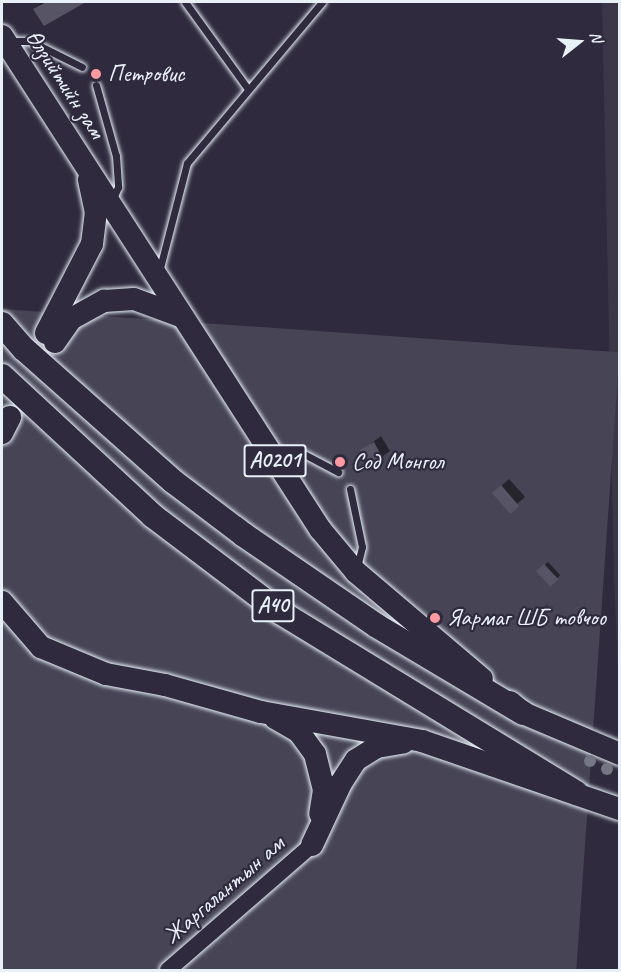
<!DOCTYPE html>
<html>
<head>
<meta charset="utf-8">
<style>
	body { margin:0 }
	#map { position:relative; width:621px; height:972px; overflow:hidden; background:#2f2a3d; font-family:Caveat,sans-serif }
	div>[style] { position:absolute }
	.built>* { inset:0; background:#3b3749 }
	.green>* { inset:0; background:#464455; transform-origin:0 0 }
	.shadow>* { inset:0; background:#0007; transform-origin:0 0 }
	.building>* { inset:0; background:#575565; transform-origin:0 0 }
	.trunk-tunnel>* { height:22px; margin-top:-11px; transform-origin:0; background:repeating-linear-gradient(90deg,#4b4859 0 22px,transparent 0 33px) }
	.roads { filter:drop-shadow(0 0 2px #e8f1f8) drop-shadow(0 0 2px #e8f1f8) }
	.service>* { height:7px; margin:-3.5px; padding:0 3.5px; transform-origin:3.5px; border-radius:3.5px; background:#2f2a3d }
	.tertiary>* { height:16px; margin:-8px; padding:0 8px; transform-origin:8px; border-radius:8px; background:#2f2a3d }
	.trunk>* { height:22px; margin:-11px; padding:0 11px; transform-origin:11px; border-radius:11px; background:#2f2a3d }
	.motorway>* { height:24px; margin:-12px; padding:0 12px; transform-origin:12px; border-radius:12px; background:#2f2a3d }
	.trees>* { width:12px; height:12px; margin:-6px; border-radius:50%; background:#757684 }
	.dots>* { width:16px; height:16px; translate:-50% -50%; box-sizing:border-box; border:3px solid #2f2a3d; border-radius:50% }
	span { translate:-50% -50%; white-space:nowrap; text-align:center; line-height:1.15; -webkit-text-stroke:4.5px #2f2a3d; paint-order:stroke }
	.shield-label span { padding:2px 4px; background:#2f2a3d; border:2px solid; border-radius:4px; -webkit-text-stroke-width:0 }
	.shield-label { font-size:22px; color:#e8f1f8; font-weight:700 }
	.poi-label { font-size:24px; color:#e8f1f8 }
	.left { translate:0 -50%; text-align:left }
	.street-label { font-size:24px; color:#e8f1f8 }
	.frame { position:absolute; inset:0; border:3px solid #e8f1f8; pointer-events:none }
	.north { position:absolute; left:549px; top:12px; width:60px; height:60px; -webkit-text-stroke:4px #2f2a3d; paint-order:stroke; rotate:73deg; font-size:16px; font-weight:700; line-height:24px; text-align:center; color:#e8f1f8 }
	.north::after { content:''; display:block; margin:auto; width:21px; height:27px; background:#e8f1f8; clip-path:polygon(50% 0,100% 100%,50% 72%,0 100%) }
</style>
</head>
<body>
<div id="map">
	<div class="built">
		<i style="clip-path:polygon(602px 2px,619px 2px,619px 697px,614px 574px)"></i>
	</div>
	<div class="green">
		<i style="left:2px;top:309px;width:619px;height:661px;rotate:4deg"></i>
	</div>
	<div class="shadow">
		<i style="clip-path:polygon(42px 2px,83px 2px,44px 24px,35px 9px)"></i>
		<i style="clip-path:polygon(381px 436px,390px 451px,370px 465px,362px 450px)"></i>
		<i style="left:509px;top:479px;width:24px;height:21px;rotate:48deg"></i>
		<i style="left:548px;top:562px;width:18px;height:14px;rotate:47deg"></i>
	</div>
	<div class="building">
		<i style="clip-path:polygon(46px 2px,86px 2px,44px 26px,33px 9px)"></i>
		<i style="left:374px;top:442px;width:19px;height:16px;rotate:62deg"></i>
		<i style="left:501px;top:485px;width:28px;height:12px;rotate:49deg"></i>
		<i style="left:544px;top:564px;width:21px;height:11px;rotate:47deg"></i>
	</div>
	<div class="trunk-tunnel">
		<i style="left:10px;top:417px;width:87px;rotate:-59deg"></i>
	</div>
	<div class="roads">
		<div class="service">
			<i style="left:185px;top:2px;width:107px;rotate:54.1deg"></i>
			<i style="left:10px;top:41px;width:20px"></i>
			<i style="left:30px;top:41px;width:58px;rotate:26.6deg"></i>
			<i style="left:96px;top:85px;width:74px;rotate:74.3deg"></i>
			<i style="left:116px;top:156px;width:31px;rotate:86deg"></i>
			<i style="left:118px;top:187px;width:12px;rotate:114deg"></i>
			<i style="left:160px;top:268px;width:108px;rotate:-75.6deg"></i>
			<i style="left:187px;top:163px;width:210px;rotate:-50deg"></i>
			<i style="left:277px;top:451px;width:25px;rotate:5deg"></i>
			<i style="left:302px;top:453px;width:41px;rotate:27.8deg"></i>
			<i style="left:350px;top:489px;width:59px;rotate:78.3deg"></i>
			<i style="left:362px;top:547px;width:21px;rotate:104deg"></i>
		</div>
		<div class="tertiary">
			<i style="left:168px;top:970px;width:191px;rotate:-41deg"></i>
		</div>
		<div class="trunk">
			<i style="left:2px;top:36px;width:587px;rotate:57.18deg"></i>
			<i style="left:320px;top:529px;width:56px;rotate:50.1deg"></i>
			<i style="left:356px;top:572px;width:165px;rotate:40.3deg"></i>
			<i style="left:46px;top:333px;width:100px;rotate:-62.7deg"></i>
			<i style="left:92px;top:244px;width:31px;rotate:-83deg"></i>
			<i style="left:96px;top:213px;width:34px;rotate:-102deg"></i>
			<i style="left:55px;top:342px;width:28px;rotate:-55deg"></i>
			<i style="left:71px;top:319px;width:38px;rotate:-29deg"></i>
			<i style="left:104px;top:301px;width:30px;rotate:-4deg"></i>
			<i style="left:134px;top:299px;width:52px;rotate:20.2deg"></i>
			<i style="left:2px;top:433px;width:18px;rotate:-63deg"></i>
			<i style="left:2px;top:602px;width:60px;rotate:49.1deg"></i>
			<i style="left:41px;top:647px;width:70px;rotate:22.6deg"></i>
			<i style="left:106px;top:674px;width:60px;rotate:10.6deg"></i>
			<i style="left:165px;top:685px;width:100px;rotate:15.7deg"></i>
			<i style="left:261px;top:712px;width:164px;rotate:10.2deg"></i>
			<i style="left:422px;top:741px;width:209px;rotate:19deg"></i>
			<i style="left:510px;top:702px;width:17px;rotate:40deg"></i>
			<i style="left:523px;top:713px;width:105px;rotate:22.9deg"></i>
			<i style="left:275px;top:718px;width:28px;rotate:30deg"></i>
			<i style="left:299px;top:732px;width:27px;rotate:54deg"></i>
			<i style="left:315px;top:754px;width:37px;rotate:76deg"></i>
			<i style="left:324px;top:790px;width:24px;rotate:99deg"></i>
			<i style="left:312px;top:845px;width:68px;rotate:-64.9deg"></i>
			<i style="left:341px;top:783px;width:27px;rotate:-57deg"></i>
			<i style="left:356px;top:760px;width:25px;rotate:-32deg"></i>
			<i style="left:377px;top:747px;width:27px;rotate:-10deg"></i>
		</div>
		<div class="motorway">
			<i style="left:2px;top:324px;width:33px;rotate:49deg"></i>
			<i style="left:24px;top:349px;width:200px;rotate:41.6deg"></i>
			<i style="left:174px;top:482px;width:88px;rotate:37.1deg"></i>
			<i style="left:244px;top:535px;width:161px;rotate:34.4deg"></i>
			<i style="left:377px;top:626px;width:170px;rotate:30.8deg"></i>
			<i style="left:2px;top:376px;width:206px;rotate:42.8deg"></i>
			<i style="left:153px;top:516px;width:159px;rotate:37.1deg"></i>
			<i style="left:280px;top:612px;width:347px;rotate:31.4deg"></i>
		</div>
	</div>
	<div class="trees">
		<i style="left:590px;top:761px"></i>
		<i style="left:607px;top:769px"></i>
	</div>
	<div class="dots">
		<i style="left:96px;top:74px;background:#ff9aa2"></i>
		<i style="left:340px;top:462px;background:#ff9aa2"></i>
		<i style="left:435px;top:618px;background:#ff9aa2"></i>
	</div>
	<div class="shield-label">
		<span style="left:275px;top:461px">A0201</span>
		<span style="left:273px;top:606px">A40</span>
	</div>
	<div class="poi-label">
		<span class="left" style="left:108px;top:74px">Петровис</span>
		<span class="left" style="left:352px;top:462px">Сод Монгол</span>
		<span class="left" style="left:447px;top:618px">Яармаг ШБ товчоо</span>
	</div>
	<div class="street-label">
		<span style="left:65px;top:84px;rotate:57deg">Өлзийтийн зам</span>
		<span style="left:224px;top:890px;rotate:-41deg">Жаргалантын ам</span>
	</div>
	<div class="frame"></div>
	<div class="north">N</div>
</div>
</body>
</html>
